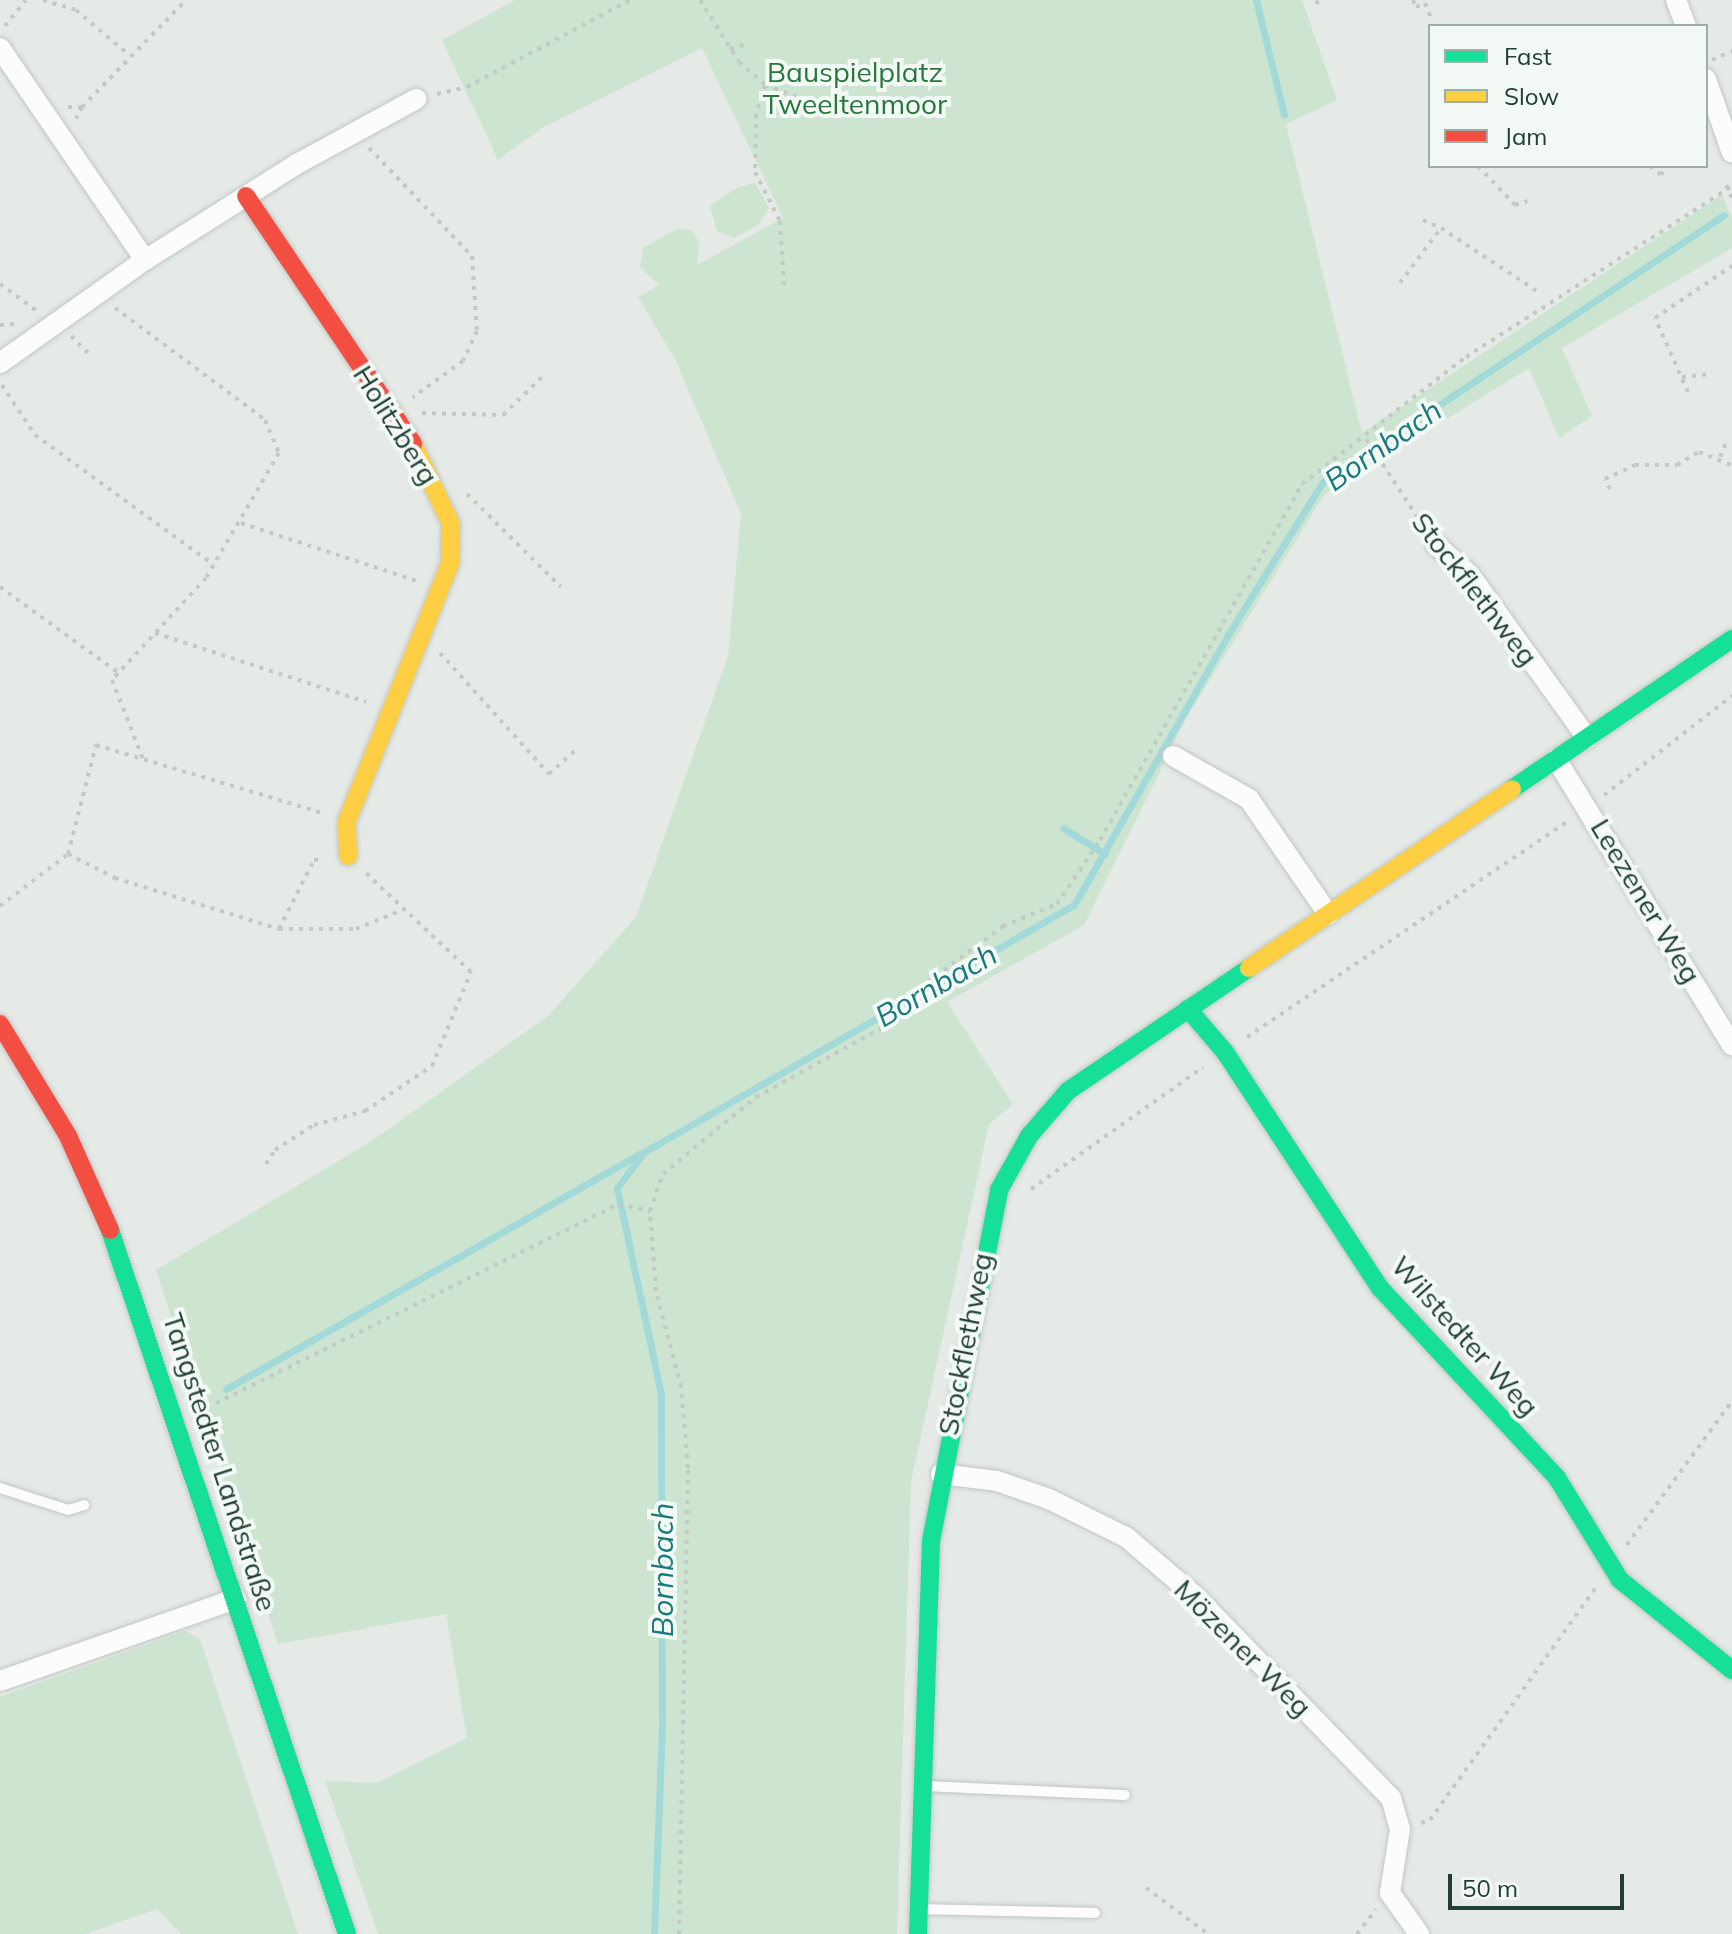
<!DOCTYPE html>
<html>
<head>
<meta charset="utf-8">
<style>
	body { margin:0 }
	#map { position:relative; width:1732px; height:1934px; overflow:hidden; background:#e5eae7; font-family:Mulish,sans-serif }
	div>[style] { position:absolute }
	.green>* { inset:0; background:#cde4d1 }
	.stream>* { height:7px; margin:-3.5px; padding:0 3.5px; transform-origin:3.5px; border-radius:3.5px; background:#a4d9da }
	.path>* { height:4px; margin-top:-2px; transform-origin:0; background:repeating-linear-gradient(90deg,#c1cac5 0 4px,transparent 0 10px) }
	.roads { filter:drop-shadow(0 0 2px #c2c7c4) drop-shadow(0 0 2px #c2c7c4) }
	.lane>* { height:10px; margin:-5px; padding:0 5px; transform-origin:5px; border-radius:5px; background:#fbfcfb }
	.street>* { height:20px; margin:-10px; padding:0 10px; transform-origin:10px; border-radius:10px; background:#fbfcfb }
	.fast>* { height:18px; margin:-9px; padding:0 9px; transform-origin:9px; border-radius:9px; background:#16e098 }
	.slow>* { height:18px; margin:-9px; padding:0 9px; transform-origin:9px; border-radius:9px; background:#ffcf43 }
	.jam>* { height:18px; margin:-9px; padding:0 9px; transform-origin:9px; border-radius:9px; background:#f24e42 }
	span { translate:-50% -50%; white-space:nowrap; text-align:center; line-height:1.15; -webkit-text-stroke:8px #f3f9f5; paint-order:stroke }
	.park-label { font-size:28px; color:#2a773e }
	.street-label { font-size:28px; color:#213f33 }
	.water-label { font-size:30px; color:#19797d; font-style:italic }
	.legend { position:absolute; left:1428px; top:24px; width:280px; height:144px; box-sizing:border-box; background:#f3f9f5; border:2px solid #9fafa7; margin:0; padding:10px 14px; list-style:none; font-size:24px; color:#213f33 }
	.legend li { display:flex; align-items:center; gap:16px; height:40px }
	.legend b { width:40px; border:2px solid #9fafa7 }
	.scale { position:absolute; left:1448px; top:1874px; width:176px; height:36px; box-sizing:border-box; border:4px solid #213f33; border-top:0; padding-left:10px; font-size:24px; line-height:28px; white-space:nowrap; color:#213f33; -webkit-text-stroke:6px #f3f9f5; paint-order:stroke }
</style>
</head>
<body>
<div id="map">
	<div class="green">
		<i style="clip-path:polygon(515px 0,1302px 0,1337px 100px,1286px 124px,1362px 433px,1722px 195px,1732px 218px,1732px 248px,1562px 348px,1592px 416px,1559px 438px,1529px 368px,1324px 495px,1187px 717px,1084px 925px,947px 1002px,1013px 1104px,989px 1124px,911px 1482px,897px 1934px,378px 1934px,325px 1781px,377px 1783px,467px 1738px,446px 1614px,278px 1644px,156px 1270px,370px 1142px,548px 1016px,636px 917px,728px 656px,741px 514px,675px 359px,638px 297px,659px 285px,640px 267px,643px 248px,677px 229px,692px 230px,699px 242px,697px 265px,783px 218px,702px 48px,542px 128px,498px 160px,442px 40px)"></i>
		<i style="clip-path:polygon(755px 183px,769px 208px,758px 225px,734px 238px,717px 231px,710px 206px,738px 187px)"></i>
		<i style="clip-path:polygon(185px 1631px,200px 1639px,298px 1934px,181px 1934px,157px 1909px,85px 1934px,0 1934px,0 1697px)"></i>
	</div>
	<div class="stream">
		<i style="left:1256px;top:0;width:118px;rotate:76.3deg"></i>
		<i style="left:1063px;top:828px;width:49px;rotate:31.8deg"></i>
		<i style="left:226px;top:1389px;width:478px;rotate:-29.6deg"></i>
		<i style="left:654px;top:1934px;width:213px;rotate:-87.8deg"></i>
		<i style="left:662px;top:1721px;width:327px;rotate:-90.2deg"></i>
		<i style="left:661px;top:1394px;width:211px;rotate:-102.1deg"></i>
		<i style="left:617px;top:1188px;width:45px;rotate:-53.1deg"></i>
		<i style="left:644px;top:1152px;width:496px;rotate:-29.9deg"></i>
		<i style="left:1074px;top:905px;width:313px;rotate:-60.3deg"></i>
		<i style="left:1229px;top:633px;width:176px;rotate:-58.2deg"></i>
		<i style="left:1322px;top:483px;width:483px;rotate:-33.7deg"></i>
	</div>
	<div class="path">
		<i style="left:43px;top:0;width:34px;rotate:17deg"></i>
		<i style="left:76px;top:10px;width:70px;rotate:40.3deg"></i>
		<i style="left:700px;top:0;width:73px;rotate:57.8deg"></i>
		<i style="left:739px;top:62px;width:35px;rotate:41deg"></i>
		<i style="left:765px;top:85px;width:30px;rotate:107deg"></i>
		<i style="left:756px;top:114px;width:58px;rotate:91deg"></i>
		<i style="left:755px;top:172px;width:55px;rotate:63deg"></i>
		<i style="left:780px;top:221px;width:65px;rotate:86.5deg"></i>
		<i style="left:1413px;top:0;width:8px;rotate:67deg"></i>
		<i style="left:1416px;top:7px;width:10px;rotate:-24deg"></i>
		<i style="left:1425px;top:3px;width:19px;rotate:69deg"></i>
		<i style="left:1316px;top:4px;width:5px;rotate:-53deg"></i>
		<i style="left:5px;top:26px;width:33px;rotate:-51deg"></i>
		<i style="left:730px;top:49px;width:17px;rotate:-17deg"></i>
		<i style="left:1712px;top:60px;width:22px;rotate:-24deg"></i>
		<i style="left:765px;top:85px;width:33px;rotate:20deg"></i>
		<i style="left:437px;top:94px;width:31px;rotate:-13deg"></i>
		<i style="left:467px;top:87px;width:185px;rotate:-28.1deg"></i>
		<i style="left:68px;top:107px;width:14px"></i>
		<i style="left:82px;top:107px;width:13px;rotate:117deg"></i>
		<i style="left:82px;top:107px;width:149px;rotate:-45.8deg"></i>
		<i style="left:369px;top:148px;width:149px;rotate:46.4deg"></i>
		<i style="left:472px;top:256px;width:75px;rotate:86.2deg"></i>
		<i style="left:477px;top:331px;width:33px;rotate:115deg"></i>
		<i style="left:463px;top:361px;width:62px;rotate:144.2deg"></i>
		<i style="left:1478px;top:166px;width:54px;rotate:46.5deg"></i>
		<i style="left:1515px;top:205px;width:13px;rotate:-18deg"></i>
		<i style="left:1650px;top:166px;width:14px;rotate:39deg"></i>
		<i style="left:1661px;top:175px;width:11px;rotate:-56deg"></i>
		<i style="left:1726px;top:185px;width:14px;rotate:65deg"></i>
		<i style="left:1423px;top:220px;width:20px;rotate:24deg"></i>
		<i style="left:1400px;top:283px;width:69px;rotate:-53.3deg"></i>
		<i style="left:1441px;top:228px;width:115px;rotate:33.3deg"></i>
		<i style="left:0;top:284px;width:46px;rotate:36.1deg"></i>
		<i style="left:115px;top:308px;width:187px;rotate:36.7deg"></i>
		<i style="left:265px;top:420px;width:36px;rotate:67deg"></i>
		<i style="left:279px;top:453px;width:145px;rotate:120.3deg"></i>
		<i style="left:206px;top:578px;width:139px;rotate:132.7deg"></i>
		<i style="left:112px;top:680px;width:85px;rotate:68.6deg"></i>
		<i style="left:0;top:325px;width:18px;rotate:-3deg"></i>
		<i style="left:71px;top:336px;width:24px;rotate:45deg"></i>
		<i style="left:1682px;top:377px;width:27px;rotate:-6deg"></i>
		<i style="left:2px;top:385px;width:60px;rotate:56.6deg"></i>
		<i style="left:35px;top:435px;width:221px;rotate:36deg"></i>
		<i style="left:1688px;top:392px;width:81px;rotate:-114deg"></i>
		<i style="left:1655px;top:318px;width:93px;rotate:-34deg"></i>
		<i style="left:422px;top:413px;width:81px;rotate:1.4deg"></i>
		<i style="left:503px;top:415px;width:60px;rotate:-44.3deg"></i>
		<i style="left:1366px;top:439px;width:105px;rotate:56.6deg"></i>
		<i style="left:1720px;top:457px;width:15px;rotate:-67deg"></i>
		<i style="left:1610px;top:489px;width:11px;rotate:-117deg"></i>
		<i style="left:1605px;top:479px;width:33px;rotate:-25deg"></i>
		<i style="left:1635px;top:465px;width:42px"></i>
		<i style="left:1677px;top:465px;width:26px;rotate:-31deg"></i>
		<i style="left:1699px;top:452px;width:35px;rotate:22deg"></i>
		<i style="left:467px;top:494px;width:132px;rotate:44.7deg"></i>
		<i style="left:241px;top:523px;width:185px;rotate:18.2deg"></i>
		<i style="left:0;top:587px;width:147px;rotate:35.9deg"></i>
		<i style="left:155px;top:633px;width:222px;rotate:18.1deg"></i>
		<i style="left:440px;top:653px;width:163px;rotate:48deg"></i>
		<i style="left:549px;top:774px;width:36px;rotate:-42deg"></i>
		<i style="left:1604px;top:795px;width:162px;rotate:-37.7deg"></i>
		<i style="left:68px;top:854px;width:53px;rotate:27.1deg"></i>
		<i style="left:115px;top:878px;width:172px;rotate:17.3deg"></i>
		<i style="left:279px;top:929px;width:77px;rotate:-63.1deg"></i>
		<i style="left:314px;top:860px;width:8px;rotate:-7deg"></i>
		<i style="left:0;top:906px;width:86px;rotate:-37.4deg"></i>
		<i style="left:68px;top:854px;width:113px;rotate:-75.6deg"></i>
		<i style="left:96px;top:745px;width:236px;rotate:16.7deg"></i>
		<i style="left:279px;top:929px;width:77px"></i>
		<i style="left:356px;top:929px;width:53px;rotate:-22.2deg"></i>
		<i style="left:1247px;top:1037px;width:387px;rotate:-33.9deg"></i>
		<i style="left:266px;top:1164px;width:17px;rotate:-57deg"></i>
		<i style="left:275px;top:1150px;width:46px;rotate:-32.7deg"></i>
		<i style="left:314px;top:1125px;width:53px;rotate:-15.4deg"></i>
		<i style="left:365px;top:1111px;width:81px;rotate:-33.9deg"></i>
		<i style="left:432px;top:1066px;width:102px;rotate:-67.5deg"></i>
		<i style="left:471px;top:972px;width:147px;rotate:-136.7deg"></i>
		<i style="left:1031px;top:1189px;width:211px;rotate:-35.3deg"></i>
		<i style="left:198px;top:1412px;width:470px;rotate:-26.3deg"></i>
		<i style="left:619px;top:1204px;width:32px;rotate:13deg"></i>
		<i style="left:1627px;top:1545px;width:178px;rotate:-53.9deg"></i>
		<i style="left:1421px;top:1823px;width:9px;rotate:-18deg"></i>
		<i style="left:1430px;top:1820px;width:286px;rotate:-54.5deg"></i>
		<i style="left:1146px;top:1888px;width:77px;rotate:36.6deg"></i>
		<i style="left:679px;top:1934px;width:466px;rotate:-88.9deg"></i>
		<i style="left:688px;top:1468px;width:81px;rotate:-94.9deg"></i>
		<i style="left:681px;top:1387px;width:99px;rotate:-104.6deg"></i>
		<i style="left:656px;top:1291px;width:80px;rotate:-94.3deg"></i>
		<i style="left:650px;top:1211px;width:39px;rotate:-71deg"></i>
		<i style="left:663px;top:1174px;width:121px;rotate:-39.6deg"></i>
		<i style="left:756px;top:1097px;width:208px;rotate:-28.8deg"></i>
		<i style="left:938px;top:997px;width:18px;rotate:-124deg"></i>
		<i style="left:928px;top:982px;width:94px;rotate:-36.7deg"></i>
		<i style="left:1003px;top:926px;width:58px;rotate:-22.2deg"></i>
		<i style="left:1057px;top:904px;width:77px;rotate:-56.1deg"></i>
		<i style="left:1100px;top:840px;width:409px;rotate:-60.4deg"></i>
		<i style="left:1302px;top:484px;width:207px;rotate:-37.8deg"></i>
		<i style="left:1466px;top:357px;width:316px;rotate:-32.7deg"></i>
		<i style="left:1357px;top:1934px;width:31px;rotate:-52deg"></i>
	</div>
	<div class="roads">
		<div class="lane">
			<i style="left:0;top:1488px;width:71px;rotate:17.9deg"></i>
			<i style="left:68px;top:1510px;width:17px;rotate:-17deg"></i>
			<i style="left:924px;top:1786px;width:201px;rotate:2.6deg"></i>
			<i style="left:920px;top:1909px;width:175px;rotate:1.3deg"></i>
		</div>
		<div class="street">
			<i style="left:1676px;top:0;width:28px;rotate:69deg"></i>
			<i style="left:0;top:48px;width:257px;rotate:55.6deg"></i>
			<i style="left:1706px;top:79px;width:78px;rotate:70.6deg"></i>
			<i style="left:0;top:363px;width:178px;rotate:-35.4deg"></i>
			<i style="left:145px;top:260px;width:180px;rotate:-32.3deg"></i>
			<i style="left:297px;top:164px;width:136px;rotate:-28.6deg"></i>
			<i style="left:1436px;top:545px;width:45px;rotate:41.4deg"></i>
			<i style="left:1470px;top:575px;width:201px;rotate:54.3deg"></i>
			<i style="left:1173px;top:756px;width:87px;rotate:29.5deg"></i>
			<i style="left:1249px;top:799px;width:140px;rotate:55.5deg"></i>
			<i style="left:1556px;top:759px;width:336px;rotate:58.4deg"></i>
			<i style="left:941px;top:1474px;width:56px;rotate:7.1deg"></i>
			<i style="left:997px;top:1481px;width:55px;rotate:19.1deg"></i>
			<i style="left:1049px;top:1499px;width:86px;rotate:26.3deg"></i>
			<i style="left:1126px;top:1537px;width:91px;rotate:40.5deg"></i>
			<i style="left:1195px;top:1596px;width:281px;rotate:45.9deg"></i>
			<i style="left:1391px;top:1798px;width:32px;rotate:74deg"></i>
			<i style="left:1400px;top:1829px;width:65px;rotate:98.9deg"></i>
			<i style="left:1390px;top:1893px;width:50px;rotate:54.7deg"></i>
			<i style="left:0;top:1681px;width:250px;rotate:-19.2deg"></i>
		</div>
		<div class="fast">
			<i style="left:1512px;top:789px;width:266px;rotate:-34.3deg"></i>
			<i style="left:1188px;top:1009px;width:57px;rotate:49.3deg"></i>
			<i style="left:1225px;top:1052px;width:282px;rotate:56.7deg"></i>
			<i style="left:1380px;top:1288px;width:260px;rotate:47deg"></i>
			<i style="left:1557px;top:1478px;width:120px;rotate:58.3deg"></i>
			<i style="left:1620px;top:1580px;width:144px;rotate:38.8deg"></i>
			<i style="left:110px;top:1230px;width:743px;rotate:71.39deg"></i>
			<i style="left:918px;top:1934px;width:393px;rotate:-88.1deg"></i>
			<i style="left:931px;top:1541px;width:358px;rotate:-79deg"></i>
			<i style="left:999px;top:1190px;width:62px;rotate:-60.9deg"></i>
			<i style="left:1029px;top:1136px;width:60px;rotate:-49.1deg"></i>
			<i style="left:1068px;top:1091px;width:219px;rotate:-34.2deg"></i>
		</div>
		<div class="slow">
			<i style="left:348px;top:856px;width:35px;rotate:-92deg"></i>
			<i style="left:347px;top:821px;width:278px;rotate:-68.2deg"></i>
			<i style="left:450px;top:563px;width:39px;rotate:-89deg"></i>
			<i style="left:451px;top:524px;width:89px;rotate:-115.4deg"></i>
			<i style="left:1249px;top:968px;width:318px;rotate:-34.2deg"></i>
		</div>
		<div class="jam">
			<i style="left:246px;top:196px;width:299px;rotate:56deg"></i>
			<i style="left:0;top:1024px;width:131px;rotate:58.7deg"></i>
			<i style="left:68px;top:1136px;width:103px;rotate:65.9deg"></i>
		</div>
	</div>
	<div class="park-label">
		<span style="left:855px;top:88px">Bauspielplatz<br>Tweeltenmoor</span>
	</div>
	<div class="street-label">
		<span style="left:396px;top:425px;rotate:58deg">Holitzberg</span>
		<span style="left:1475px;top:589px;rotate:52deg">Stockflethweg</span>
		<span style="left:1646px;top:901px;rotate:59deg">Leezener Weg</span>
		<span style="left:1465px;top:1336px;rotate:48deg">Wilstedter Weg</span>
		<span style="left:965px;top:1344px;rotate:-79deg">Stockflethweg</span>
		<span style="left:220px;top:1462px;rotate:72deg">Tangstedter Landstraße</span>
		<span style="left:1243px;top:1648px;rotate:45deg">Mözener Weg</span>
	</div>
	<div class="water-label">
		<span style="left:1383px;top:445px;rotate:-35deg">Bornbach</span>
		<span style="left:936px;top:985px;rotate:-30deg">Bornbach</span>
		<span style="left:662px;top:1570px;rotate:-90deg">Bornbach</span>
	</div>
	<ul class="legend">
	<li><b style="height:10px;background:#16e098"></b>Fast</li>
	<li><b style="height:10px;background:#ffcf43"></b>Slow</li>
	<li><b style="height:10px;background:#f24e42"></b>Jam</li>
	</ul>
	<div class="scale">50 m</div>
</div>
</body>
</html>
